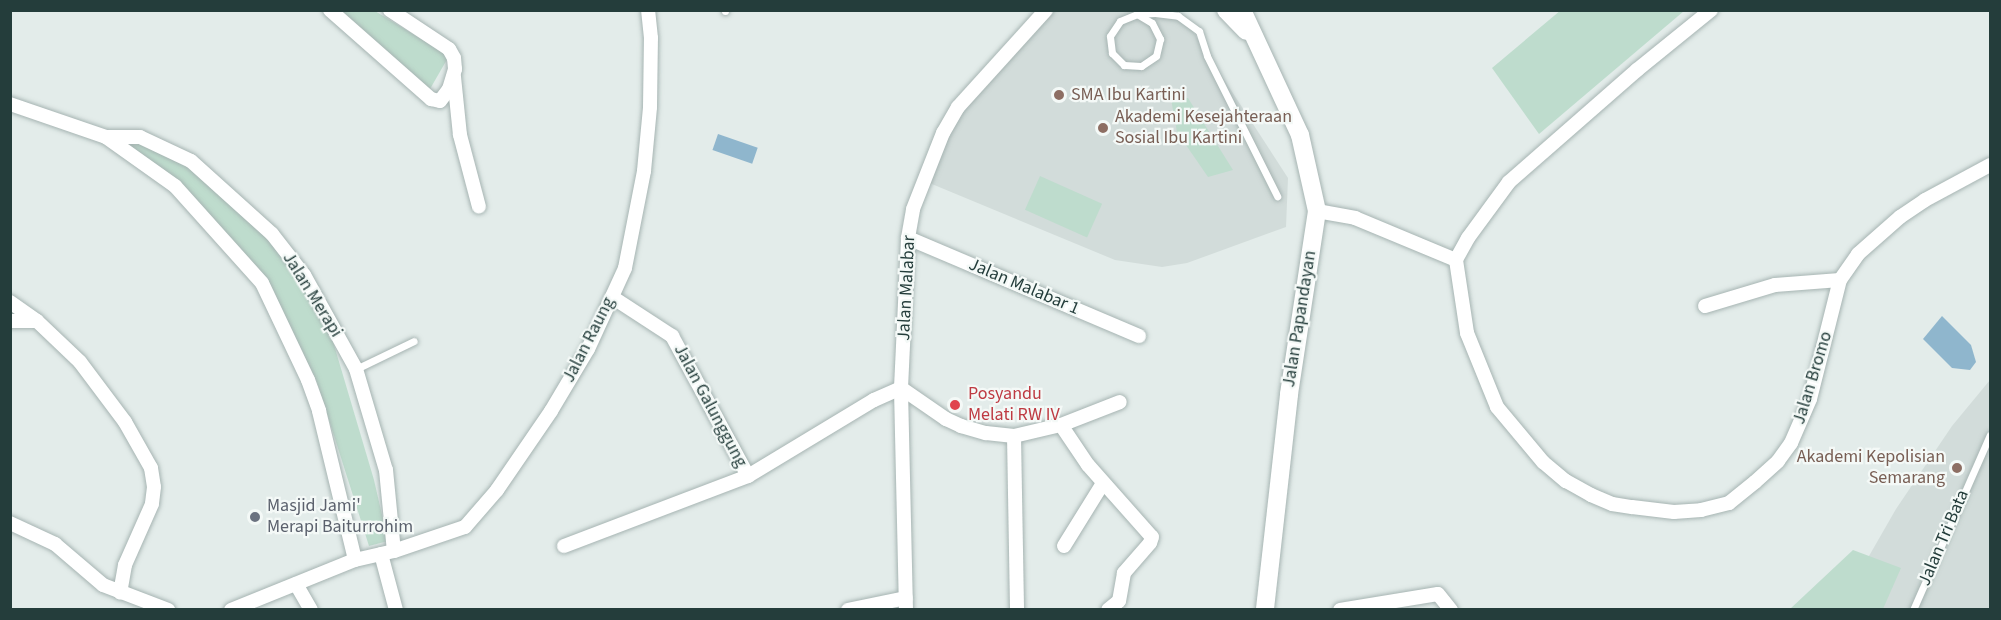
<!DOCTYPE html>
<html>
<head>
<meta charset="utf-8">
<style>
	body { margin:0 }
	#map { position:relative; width:2001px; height:620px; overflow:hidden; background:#e3ecea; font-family:"Source Sans 3",sans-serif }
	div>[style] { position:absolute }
	.built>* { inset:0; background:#d2dcda }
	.green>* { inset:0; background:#bedccd; transform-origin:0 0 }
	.water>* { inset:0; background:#8fb6cd; transform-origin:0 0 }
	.roads { filter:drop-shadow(0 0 2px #a6b4b2) drop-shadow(0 0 2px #a6b4b2) }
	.service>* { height:7px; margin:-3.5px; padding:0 3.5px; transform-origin:3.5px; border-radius:3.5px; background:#fff }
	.minor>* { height:14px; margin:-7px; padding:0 7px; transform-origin:7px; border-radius:7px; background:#fff }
	.secondary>* { height:18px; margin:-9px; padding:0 9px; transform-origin:9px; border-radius:9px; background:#fff }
	.dots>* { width:16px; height:16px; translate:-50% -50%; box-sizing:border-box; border:3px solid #f4f9f7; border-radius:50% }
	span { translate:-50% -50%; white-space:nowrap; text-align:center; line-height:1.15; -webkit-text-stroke:4.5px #f4f9f7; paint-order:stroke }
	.education-label { font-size:18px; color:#785e54 }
	.left { translate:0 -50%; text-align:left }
	.right { translate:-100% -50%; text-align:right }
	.street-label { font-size:18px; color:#243d3b }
	.health-label { font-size:18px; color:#be3a42 }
	.worship-label { font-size:18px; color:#5b616d }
	.frame { position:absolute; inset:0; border:12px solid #243d3b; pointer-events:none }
</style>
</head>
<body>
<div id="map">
	<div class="built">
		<i style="clip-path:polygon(1043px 11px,1153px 11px,1188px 24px,1288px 178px,1286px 227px,1187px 263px,1162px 267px,1115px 260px,927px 182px,962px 105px)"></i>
		<i style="clip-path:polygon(1990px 380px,1990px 609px,1838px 610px,1896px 509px,1952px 426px)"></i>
	</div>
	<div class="green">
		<i style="clip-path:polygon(1561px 10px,1684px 11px,1539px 134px,1492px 68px)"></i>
		<i style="clip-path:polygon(342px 11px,375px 11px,449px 56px,430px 89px)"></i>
		<i style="clip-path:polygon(1188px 98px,1233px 170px,1208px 177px,1177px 132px,1171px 99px)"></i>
		<i style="clip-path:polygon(134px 141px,187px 164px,270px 238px,329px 328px,374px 480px,388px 541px,369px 546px,317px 382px,267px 280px,126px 150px)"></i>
		<i style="left:1040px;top:176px;width:68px;height:37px;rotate:24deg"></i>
		<i style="clip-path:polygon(1853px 550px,1901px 568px,1883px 609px,1790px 609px)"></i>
	</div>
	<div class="water">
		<i style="left:718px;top:134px;width:42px;height:17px;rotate:19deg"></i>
		<i style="clip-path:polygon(1942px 316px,1971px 345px,1976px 362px,1970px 370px,1952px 368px,1923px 339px)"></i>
	</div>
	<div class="roads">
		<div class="service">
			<i style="left:725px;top:10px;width:1px;rotate:90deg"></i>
			<i style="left:1137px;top:14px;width:17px;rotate:31deg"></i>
			<i style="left:1152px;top:23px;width:18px;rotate:63deg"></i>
			<i style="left:1160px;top:39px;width:17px;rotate:103deg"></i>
			<i style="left:1156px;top:56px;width:18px;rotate:146deg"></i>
			<i style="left:1141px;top:66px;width:17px;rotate:-177deg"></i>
			<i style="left:1124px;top:65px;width:17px;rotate:-135deg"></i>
			<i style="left:1112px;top:53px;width:17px;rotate:-97deg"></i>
			<i style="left:1110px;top:36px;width:18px;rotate:-56deg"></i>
			<i style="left:1120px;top:21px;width:18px;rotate:-22deg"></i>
			<i style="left:1137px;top:14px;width:18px;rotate:-3deg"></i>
			<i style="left:1155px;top:13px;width:23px;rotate:7deg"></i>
			<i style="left:1178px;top:16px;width:26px;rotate:36deg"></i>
			<i style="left:1199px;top:31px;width:26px;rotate:72deg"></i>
			<i style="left:1207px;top:56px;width:157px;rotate:63.4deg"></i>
			<i style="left:356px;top:369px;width:64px;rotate:-25.8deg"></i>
			<i style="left:1913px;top:610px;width:191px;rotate:-66.3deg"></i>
		</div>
		<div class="minor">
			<i style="left:330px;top:10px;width:135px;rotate:41.4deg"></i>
			<i style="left:431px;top:99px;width:9px;rotate:13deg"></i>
			<i style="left:440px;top:101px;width:15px;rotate:-53deg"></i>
			<i style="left:449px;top:89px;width:21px;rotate:-73deg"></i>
			<i style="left:455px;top:69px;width:11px;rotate:-95deg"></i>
			<i style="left:454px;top:58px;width:10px;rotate:-119deg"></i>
			<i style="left:449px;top:49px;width:71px;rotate:-146.5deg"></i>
			<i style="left:1711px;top:10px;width:95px;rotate:141deg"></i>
			<i style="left:1637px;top:70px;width:170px;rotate:138.8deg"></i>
			<i style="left:1509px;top:182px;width:69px;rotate:126.2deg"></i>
			<i style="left:1468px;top:238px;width:25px;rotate:119deg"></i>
			<i style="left:1456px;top:260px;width:74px;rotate:81.4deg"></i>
			<i style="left:1467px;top:333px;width:80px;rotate:67.9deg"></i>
			<i style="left:1497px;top:407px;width:72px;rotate:50.1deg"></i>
			<i style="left:1543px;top:462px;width:30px;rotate:40deg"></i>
			<i style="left:1566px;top:481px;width:29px;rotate:29deg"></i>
			<i style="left:1591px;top:495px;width:23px;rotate:23deg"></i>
			<i style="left:1612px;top:504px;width:20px;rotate:9deg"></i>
			<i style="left:1632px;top:507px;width:42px;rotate:6.8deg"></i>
			<i style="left:1674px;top:512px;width:27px;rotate:-4deg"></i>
			<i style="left:1701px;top:510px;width:29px;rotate:-14deg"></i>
			<i style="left:1729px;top:503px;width:33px;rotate:-39deg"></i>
			<i style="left:1755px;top:482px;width:31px;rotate:-42deg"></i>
			<i style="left:1778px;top:461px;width:22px;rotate:-54deg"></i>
			<i style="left:1791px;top:443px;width:48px;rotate:-66.6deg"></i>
			<i style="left:1810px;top:399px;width:123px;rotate:-75.9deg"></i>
			<i style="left:1840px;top:280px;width:32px;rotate:-55deg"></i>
			<i style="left:1858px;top:254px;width:56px;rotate:-41.4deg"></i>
			<i style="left:1900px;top:217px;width:30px;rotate:-34deg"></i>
			<i style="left:1925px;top:200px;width:74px;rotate:-28.3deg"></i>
			<i style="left:454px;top:77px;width:58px;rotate:84.1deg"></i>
			<i style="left:460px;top:135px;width:74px;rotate:75.2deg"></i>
			<i style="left:10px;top:104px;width:102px;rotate:19deg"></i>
			<i style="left:106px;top:137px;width:85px;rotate:35.4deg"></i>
			<i style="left:175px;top:186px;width:130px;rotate:48.1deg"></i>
			<i style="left:262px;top:283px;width:107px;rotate:64.6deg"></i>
			<i style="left:308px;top:380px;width:33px;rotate:70deg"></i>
			<i style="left:319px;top:411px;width:153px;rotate:76.4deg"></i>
			<i style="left:106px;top:137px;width:34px"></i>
			<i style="left:140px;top:137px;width:56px;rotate:25.2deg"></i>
			<i style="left:191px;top:161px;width:109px;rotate:42deg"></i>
			<i style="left:272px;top:234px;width:52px;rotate:52deg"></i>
			<i style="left:304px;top:275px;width:107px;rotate:61deg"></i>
			<i style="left:356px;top:369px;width:105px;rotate:73.5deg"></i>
			<i style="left:386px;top:470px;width:81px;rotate:84.4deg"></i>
			<i style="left:1317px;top:211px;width:39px;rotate:10deg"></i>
			<i style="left:1355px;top:218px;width:109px;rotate:22.6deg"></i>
			<i style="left:908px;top:238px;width:251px;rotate:23deg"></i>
			<i style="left:612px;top:297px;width:72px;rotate:33deg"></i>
			<i style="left:672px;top:336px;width:159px;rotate:61.5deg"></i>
			<i style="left:10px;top:302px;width:33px;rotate:35deg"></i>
			<i style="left:37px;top:321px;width:59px;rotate:43.6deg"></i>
			<i style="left:80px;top:362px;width:75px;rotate:53.1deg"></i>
			<i style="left:125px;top:422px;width:53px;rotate:60.5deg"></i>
			<i style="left:151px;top:468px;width:19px;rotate:81deg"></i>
			<i style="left:154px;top:487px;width:17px;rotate:97deg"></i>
			<i style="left:152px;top:504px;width:67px;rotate:113.9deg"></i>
			<i style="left:125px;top:565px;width:28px;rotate:100deg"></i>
			<i style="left:1705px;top:306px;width:73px;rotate:-16.7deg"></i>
			<i style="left:1775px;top:285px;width:65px;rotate:-4.4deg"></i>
			<i style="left:10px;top:321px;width:27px"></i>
			<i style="left:901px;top:388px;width:55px;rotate:34.6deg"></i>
			<i style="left:946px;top:419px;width:17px;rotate:25deg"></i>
			<i style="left:961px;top:426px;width:26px;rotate:16deg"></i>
			<i style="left:986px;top:433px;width:28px;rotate:6deg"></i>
			<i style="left:1014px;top:436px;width:48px;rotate:-13.2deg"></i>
			<i style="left:1061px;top:425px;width:63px;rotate:-21.3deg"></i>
			<i style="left:1061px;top:425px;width:48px;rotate:56deg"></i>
			<i style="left:1088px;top:465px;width:96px;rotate:48.4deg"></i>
			<i style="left:1152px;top:537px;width:6px;rotate:108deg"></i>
			<i style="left:1150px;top:543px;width:40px;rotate:131deg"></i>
			<i style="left:1124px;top:573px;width:28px;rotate:100deg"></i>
			<i style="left:1119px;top:601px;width:14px;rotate:141deg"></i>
			<i style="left:1014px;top:436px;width:174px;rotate:89deg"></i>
			<i style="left:10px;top:523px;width:50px;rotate:25deg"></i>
			<i style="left:55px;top:544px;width:63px;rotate:40.5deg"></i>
			<i style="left:103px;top:585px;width:70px;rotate:21deg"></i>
			<i style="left:564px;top:546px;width:197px;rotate:-20.8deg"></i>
			<i style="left:748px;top:476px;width:147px;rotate:-31.1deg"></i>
			<i style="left:874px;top:400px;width:30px;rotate:-24deg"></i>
			<i style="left:1064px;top:546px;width:74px;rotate:-58.2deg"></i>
			<i style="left:381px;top:554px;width:58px;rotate:75deg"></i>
			<i style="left:296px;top:584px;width:30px;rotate:60deg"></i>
			<i style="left:231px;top:610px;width:134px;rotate:-22deg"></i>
			<i style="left:355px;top:560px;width:40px;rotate:-13deg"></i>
			<i style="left:394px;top:551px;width:75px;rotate:-18.7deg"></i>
			<i style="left:465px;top:527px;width:49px;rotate:-49.1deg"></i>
			<i style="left:497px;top:490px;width:96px;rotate:-55.6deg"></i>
			<i style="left:551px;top:411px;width:72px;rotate:-59.2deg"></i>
			<i style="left:588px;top:349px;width:89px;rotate:-65.4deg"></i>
			<i style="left:625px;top:268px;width:99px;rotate:-78.9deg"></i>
			<i style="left:644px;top:171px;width:64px;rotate:-84.6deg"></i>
			<i style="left:650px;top:107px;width:69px;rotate:-89.2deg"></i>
			<i style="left:651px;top:38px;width:28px;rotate:-96deg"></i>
			<i style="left:848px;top:610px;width:59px;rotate:-11.7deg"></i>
			<i style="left:906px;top:610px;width:222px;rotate:-91.3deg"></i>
			<i style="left:901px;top:388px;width:150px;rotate:-87.3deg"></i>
			<i style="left:908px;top:238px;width:29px;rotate:-80deg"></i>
			<i style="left:913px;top:209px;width:82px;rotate:-68.5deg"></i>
			<i style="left:943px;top:133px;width:30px;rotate:-60deg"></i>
			<i style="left:958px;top:107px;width:131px;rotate:-47.8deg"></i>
			<i style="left:1340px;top:610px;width:99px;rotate:-9.3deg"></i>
			<i style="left:1438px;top:594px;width:21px;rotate:51deg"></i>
		</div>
		<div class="secondary">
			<i style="left:1226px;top:10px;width:29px;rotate:46deg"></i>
			<i style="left:1242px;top:10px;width:138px;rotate:65.1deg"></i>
			<i style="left:1300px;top:135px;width:78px;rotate:77.4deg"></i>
			<i style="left:1317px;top:211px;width:186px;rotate:98.7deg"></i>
			<i style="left:1289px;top:395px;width:216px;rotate:96.4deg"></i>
		</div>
	</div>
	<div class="dots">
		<i style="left:1059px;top:95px;background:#8d6e63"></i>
		<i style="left:1103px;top:128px;background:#8d6e63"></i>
		<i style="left:955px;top:405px;background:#e0444e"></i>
		<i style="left:1957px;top:468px;background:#8d6e63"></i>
		<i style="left:255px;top:517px;background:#6b7280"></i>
	</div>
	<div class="education-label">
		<span class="left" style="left:1071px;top:95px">SMA Ibu Kartini</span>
		<span class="left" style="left:1115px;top:128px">Akademi Kesejahteraan<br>Sosial Ibu Kartini</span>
		<span class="right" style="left:1945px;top:468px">Akademi Kepolisian<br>Semarang</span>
	</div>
	<div class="street-label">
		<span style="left:1024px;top:287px;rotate:23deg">Jalan Malabar 1</span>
		<span style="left:907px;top:288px;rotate:-87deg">Jalan Malabar</span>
		<span style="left:312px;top:295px;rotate:58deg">Jalan Merapi</span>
		<span style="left:1300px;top:319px;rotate:-81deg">Jalan Papandayan</span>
		<span style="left:589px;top:340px;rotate:-63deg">Jalan Raung</span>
		<span style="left:1813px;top:378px;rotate:-73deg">Jalan Bromo</span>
		<span style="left:710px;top:406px;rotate:62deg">Jalan Galunggung</span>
		<span style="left:1944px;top:538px;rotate:-67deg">Jalan Tri Bata</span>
	</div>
	<div class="health-label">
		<span class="left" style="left:968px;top:405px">Posyandu<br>Melati RW IV</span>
	</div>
	<div class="worship-label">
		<span class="left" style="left:267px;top:517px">Masjid Jami'<br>Merapi Baiturrohim</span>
	</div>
	<div class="frame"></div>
</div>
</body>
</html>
